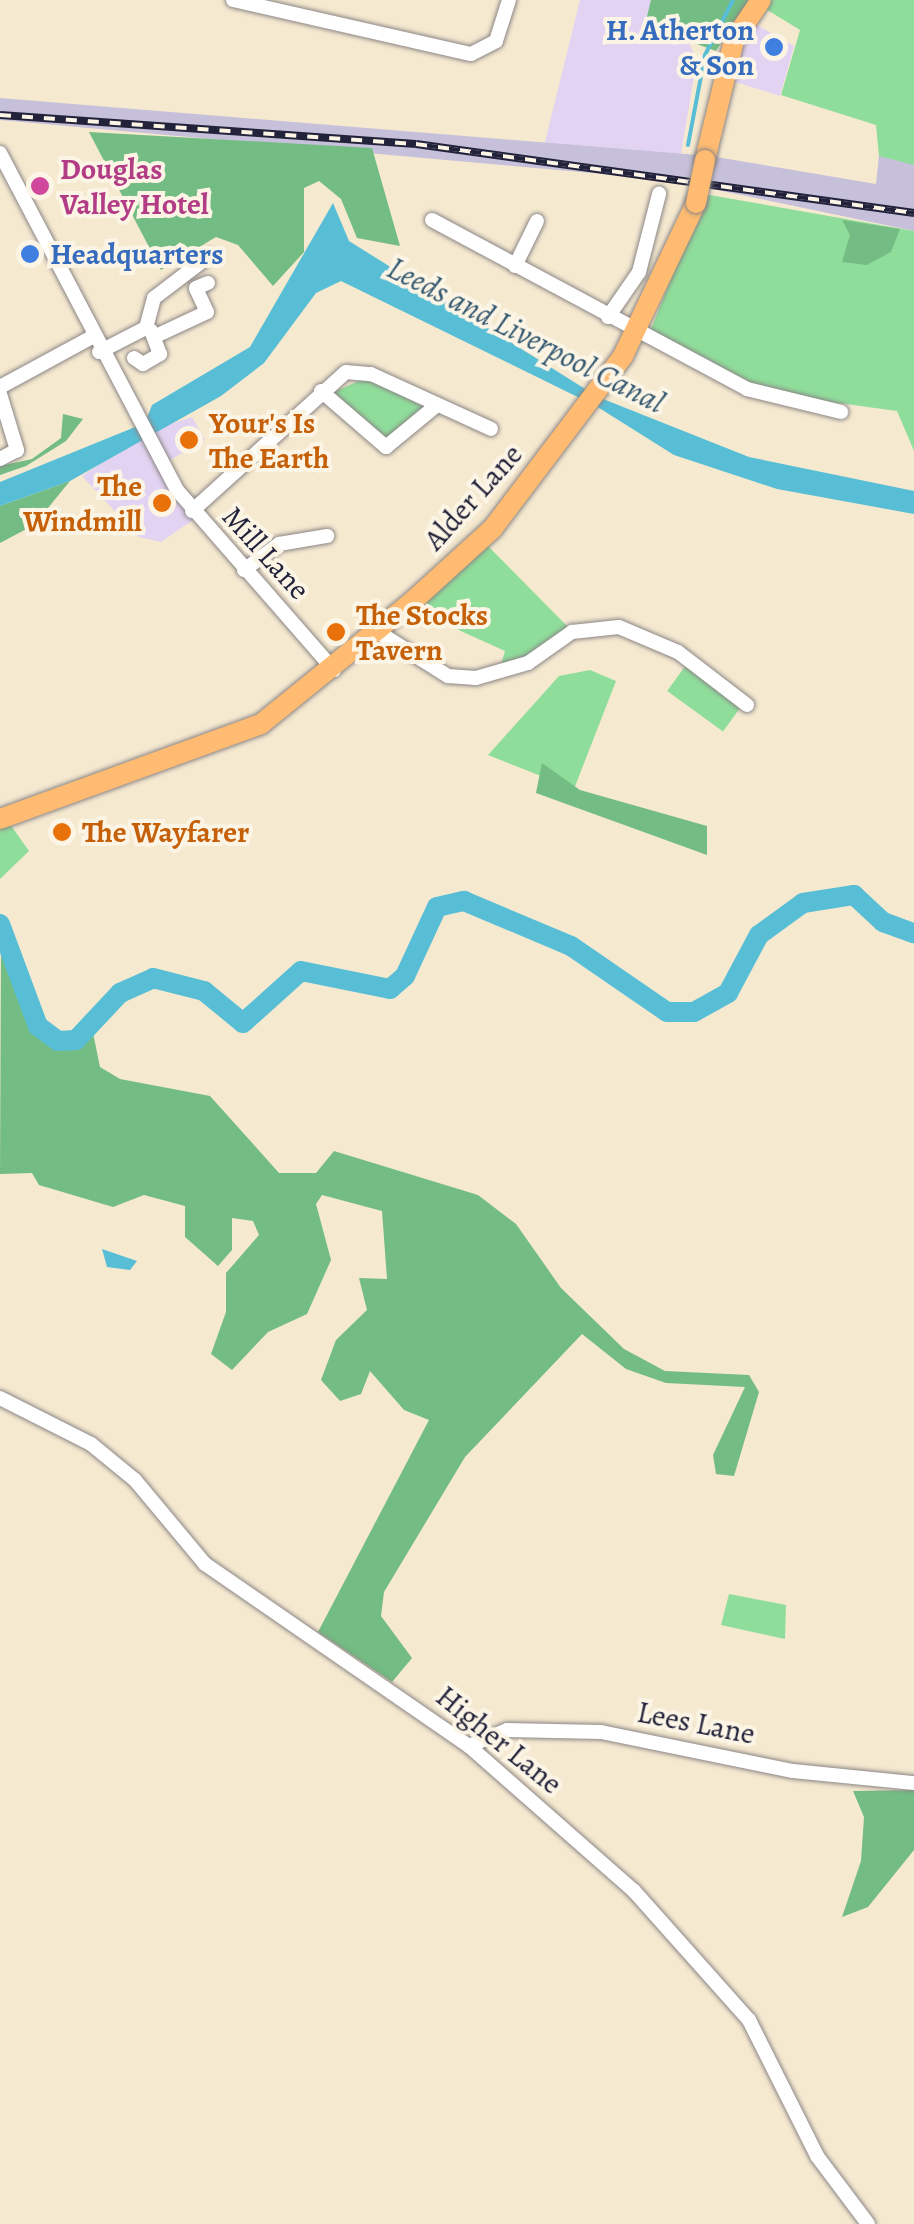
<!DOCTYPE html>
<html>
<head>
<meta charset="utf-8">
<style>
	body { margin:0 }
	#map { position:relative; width:914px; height:2224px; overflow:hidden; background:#f5e9d0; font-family:Alegreya,serif }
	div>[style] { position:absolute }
	.built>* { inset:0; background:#e3d3f2 }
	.industrial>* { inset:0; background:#c6c0da }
	.green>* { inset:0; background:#8fdd9b; transform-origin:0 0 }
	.forest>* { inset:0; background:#73bc83 }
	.water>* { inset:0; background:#58bed6 }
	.stream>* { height:4px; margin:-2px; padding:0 2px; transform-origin:2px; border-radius:2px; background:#58bed6 }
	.river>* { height:20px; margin:-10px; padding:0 10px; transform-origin:10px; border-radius:10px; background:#58bed6 }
	.roads { filter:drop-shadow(0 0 2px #8c8686) drop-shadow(0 0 2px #8c8686) }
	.minor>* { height:14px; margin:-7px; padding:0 7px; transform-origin:7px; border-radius:7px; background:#fff }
	.highway>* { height:20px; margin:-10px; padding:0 10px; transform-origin:10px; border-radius:10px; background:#febb71 }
	.rail>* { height:8px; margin-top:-4px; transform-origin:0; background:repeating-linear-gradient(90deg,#fcf5e5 0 11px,#22223b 0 22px); box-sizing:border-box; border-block:2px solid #22223b }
	.bridges { filter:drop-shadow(0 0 2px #8c8686) drop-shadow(0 0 2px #8c8686) }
	.highway-bridge>* { height:20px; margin:-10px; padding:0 10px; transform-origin:10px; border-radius:10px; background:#febb71 }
	.dots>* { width:28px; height:28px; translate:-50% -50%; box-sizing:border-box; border:5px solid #fcf5e5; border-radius:50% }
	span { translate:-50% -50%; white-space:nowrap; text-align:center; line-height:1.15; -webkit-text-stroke:8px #fcf5e5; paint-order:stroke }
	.shop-label { font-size:30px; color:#366cbe; font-weight:700 }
	.right { translate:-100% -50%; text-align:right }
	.left { translate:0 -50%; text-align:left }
	.hotel-label { font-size:30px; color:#b23c85; font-weight:700 }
	.food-label { font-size:30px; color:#c56008; font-weight:700 }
	.street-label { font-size:30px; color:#22223b }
	.water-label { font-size:32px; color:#355971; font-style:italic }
</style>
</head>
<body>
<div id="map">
	<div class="built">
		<i style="clip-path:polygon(580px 0,656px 0,686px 37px,697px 60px,680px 159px,544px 146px)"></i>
		<i style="clip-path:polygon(750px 21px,794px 46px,780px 96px,726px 79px)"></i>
		<i style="clip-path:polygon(192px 417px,205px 440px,158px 467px,193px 520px,161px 542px,139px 537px,82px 476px,150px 431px)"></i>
	</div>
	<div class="industrial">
		<i style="clip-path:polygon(0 98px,710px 156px,876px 184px,879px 155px,914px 164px,914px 231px,669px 180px,0 120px)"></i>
	</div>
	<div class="green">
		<i style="clip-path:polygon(770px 0,914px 0,914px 165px,879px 156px,876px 125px,781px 95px,800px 30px,764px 8px)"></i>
		<i style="clip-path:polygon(704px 194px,914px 231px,914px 451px,897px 411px,773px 394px,650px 332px)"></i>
		<i style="clip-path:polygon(367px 377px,424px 407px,392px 438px,379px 440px,332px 393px)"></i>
		<i style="clip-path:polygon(487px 545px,568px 627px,555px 644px,500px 668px,505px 651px,412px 609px)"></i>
		<i style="left:686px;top:665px;width:69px;height:32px;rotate:36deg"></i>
		<i style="clip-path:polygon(590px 670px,616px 681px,574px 789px,488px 755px,559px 676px)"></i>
		<i style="clip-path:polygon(10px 824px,29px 851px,0 879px,0 828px)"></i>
		<i style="clip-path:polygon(729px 1594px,786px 1605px,785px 1639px,721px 1625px)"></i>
	</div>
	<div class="forest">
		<i style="clip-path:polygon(651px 0,749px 0,716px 51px,645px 25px)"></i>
		<i style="clip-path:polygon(89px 132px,372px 148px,400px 246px,357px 238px,341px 199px,319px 181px,304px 188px,304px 252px,273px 286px,238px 245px,216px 237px,161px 270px)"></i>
		<i style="clip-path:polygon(842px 220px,900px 229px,891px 252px,867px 265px,842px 262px,850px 235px)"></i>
		<i style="clip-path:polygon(63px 414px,83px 419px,66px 441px,26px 466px,0 475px,0 466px,32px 459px,61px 438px)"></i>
		<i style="clip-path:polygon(70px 481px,34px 525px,0 543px,0 506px)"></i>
		<i style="clip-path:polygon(542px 763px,580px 790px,707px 826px,707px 855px,536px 793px)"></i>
		<i style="clip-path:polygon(1px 950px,41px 1034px,65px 1044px,93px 1033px,100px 1067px,120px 1079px,210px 1096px,279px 1173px,316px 1173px,334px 1151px,478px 1195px,516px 1224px,561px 1288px,624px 1349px,665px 1371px,749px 1375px,759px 1392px,734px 1476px,716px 1474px,713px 1455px,745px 1387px,666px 1383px,626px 1369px,582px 1334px,465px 1457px,384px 1592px,381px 1616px,412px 1658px,392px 1682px,318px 1632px,429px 1420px,404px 1410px,370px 1371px,361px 1394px,340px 1401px,321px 1380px,336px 1340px,367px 1310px,359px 1278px,387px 1279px,382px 1211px,322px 1195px,316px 1204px,331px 1260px,307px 1314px,268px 1332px,232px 1370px,211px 1354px,226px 1312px,226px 1273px,259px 1235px,253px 1221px,232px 1218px,232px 1250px,218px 1266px,185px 1237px,185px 1206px,144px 1195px,113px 1207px,39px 1185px,32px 1173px,0 1174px)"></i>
		<i style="clip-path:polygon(914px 1790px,914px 1850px,868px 1907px,842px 1917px,861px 1861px,864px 1817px,853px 1791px)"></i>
	</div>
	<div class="water">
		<i style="clip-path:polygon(333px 203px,349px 241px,598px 397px,749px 457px,914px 491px,914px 514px,777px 489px,674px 455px,596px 406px,341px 281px,316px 293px,264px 363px,221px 396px,70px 481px,0 506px,0 482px,145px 423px,152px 405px,250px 347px)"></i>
		<i style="clip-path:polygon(102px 1249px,137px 1261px,130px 1270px,107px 1267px)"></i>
	</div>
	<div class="stream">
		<i style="left:688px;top:145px;width:92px;rotate:-79.3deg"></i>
		<i style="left:705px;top:55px;width:62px;rotate:-63deg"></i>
	</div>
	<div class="river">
		<i style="left:0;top:924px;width:109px;rotate:69.6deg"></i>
		<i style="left:38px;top:1026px;width:25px;rotate:37deg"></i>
		<i style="left:58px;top:1041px;width:18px;rotate:-3deg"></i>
		<i style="left:76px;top:1040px;width:64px;rotate:-46.9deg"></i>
		<i style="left:120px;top:993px;width:36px;rotate:-24deg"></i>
		<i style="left:153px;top:978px;width:53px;rotate:14.3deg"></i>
		<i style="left:204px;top:991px;width:50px;rotate:39.4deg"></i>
		<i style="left:243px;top:1023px;width:78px;rotate:-41.9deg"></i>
		<i style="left:301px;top:971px;width:91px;rotate:11.4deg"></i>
		<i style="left:390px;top:989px;width:20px;rotate:-41deg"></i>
		<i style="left:405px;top:976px;width:76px;rotate:-65.1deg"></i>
		<i style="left:437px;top:907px;width:28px;rotate:-13deg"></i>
		<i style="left:464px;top:901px;width:116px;rotate:22.8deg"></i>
		<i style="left:571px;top:946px;width:116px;rotate:34.5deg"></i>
		<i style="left:667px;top:1012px;width:27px"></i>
		<i style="left:694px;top:1012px;width:39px;rotate:-29deg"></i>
		<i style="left:728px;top:993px;width:66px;rotate:-61.9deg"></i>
		<i style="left:759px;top:935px;width:54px;rotate:-36deg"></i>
		<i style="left:803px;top:903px;width:52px;rotate:-8.9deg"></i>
		<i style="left:854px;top:895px;width:40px;rotate:43deg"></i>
		<i style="left:883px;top:922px;width:33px;rotate:20deg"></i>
	</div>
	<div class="roads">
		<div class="minor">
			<i style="left:233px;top:0;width:244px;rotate:12.8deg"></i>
			<i style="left:471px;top:54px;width:28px;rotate:-27deg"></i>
			<i style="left:496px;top:41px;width:43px;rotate:-72.4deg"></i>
			<i style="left:0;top:153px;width:381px;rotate:62.3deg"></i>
			<i style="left:177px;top:490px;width:239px;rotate:48.9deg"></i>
			<i style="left:432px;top:220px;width:357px;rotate:28.2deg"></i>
			<i style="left:747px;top:389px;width:97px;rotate:13.7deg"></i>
			<i style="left:515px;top:266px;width:50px;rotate:-63.9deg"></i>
			<i style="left:608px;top:317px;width:55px;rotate:-55.4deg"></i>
			<i style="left:639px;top:272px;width:81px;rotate:-75.6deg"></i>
			<i style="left:158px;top:335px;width:54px;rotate:-25.1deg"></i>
			<i style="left:207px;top:312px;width:26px;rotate:-115deg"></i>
			<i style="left:196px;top:288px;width:13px;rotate:-23deg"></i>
			<i style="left:99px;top:352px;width:53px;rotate:-27.1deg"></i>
			<i style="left:146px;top:328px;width:31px;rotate:-75deg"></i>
			<i style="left:154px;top:298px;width:69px;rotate:-37.4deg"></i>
			<i style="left:134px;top:358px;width:11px;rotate:34deg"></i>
			<i style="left:143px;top:364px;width:20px;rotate:-30deg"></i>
			<i style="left:160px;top:354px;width:25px;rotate:-111deg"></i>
			<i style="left:0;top:387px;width:105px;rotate:-28.5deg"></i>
			<i style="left:321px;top:391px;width:86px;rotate:40.7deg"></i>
			<i style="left:386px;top:447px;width:66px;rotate:-39.5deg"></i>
			<i style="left:0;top:394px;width:59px;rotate:73.1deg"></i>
			<i style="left:17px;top:450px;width:19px;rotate:152deg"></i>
			<i style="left:192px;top:511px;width:207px;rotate:-42.1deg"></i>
			<i style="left:346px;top:372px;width:25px;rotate:5deg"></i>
			<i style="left:371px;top:374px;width:132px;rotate:24.6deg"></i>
			<i style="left:244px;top:570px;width:44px;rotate:-36.6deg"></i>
			<i style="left:279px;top:544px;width:49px;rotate:-9.5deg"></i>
			<i style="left:378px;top:632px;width:83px;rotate:32.2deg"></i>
			<i style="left:448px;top:676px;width:28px;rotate:4deg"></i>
			<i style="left:476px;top:678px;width:54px;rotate:-16.1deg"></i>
			<i style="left:528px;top:663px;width:54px;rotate:-35.2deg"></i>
			<i style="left:572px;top:632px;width:47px;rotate:-6.1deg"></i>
			<i style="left:619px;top:627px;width:64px;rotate:23deg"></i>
			<i style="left:678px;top:652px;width:87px;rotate:37.5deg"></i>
			<i style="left:0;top:1398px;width:102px;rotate:26.8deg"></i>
			<i style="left:91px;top:1444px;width:57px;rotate:39.3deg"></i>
			<i style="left:135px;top:1480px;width:109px;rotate:50.2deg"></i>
			<i style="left:205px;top:1564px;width:321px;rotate:34.6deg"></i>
			<i style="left:469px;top:1746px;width:220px;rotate:41.3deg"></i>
			<i style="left:634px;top:1891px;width:173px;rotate:48.3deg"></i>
			<i style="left:749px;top:2020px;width:152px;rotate:63.4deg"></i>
			<i style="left:817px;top:2156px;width:85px;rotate:53.1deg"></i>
			<i style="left:469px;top:1746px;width:41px;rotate:-22.8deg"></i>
			<i style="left:507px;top:1730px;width:94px;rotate:1.2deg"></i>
			<i style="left:601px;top:1732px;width:196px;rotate:11.5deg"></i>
			<i style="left:793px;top:1771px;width:122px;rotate:5.7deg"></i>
		</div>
		<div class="highway">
			<i style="left:705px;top:160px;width:123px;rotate:-76.4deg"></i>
			<i style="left:734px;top:40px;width:48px;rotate:-56deg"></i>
			<i style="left:0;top:819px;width:278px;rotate:-20deg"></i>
			<i style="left:261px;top:724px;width:197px;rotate:-39deg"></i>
			<i style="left:414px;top:600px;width:107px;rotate:-42.3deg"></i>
			<i style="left:493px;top:528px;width:216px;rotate:-52.9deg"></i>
			<i style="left:623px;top:356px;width:170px;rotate:-64.5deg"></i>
		</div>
	</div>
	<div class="rail">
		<i style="left:0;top:115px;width:417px;rotate:4deg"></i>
		<i style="left:416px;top:144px;width:503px;rotate:7.89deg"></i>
	</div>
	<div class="bridges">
		<div class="highway-bridge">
			<i style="left:696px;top:203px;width:44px;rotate:-78.2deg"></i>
		</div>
	</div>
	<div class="dots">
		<i style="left:774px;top:47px;background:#3f7fe0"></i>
		<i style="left:40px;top:186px;background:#d1479c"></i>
		<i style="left:30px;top:254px;background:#3f7fe0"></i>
		<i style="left:189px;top:440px;background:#e8710a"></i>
		<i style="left:162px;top:503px;background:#e8710a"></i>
		<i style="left:336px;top:632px;background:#e8710a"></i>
		<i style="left:62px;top:832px;background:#e8710a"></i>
	</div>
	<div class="shop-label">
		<span class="right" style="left:754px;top:47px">H. Atherton<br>&amp; Son</span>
		<span class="left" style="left:50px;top:254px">Headquarters</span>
	</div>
	<div class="hotel-label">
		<span class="left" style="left:60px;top:186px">Douglas<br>Valley Hotel</span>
	</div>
	<div class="food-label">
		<span class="left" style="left:209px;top:440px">Your's Is<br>The Earth</span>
		<span class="right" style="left:142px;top:503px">The<br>Windmill</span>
		<span class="left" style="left:356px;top:632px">The Stocks<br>Tavern</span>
		<span class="left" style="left:82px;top:832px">The Wayfarer</span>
	</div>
	<div class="street-label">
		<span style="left:473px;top:497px;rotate:-48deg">Alder Lane</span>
		<span style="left:266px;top:553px;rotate:48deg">Mill Lane</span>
		<span style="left:696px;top:1723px;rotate:11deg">Lees Lane</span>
		<span style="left:499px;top:1740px;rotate:39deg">Higher Lane</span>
	</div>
	<div class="water-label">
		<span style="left:526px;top:335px;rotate:27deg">Leeds and Liverpool Canal</span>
	</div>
</div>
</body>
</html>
